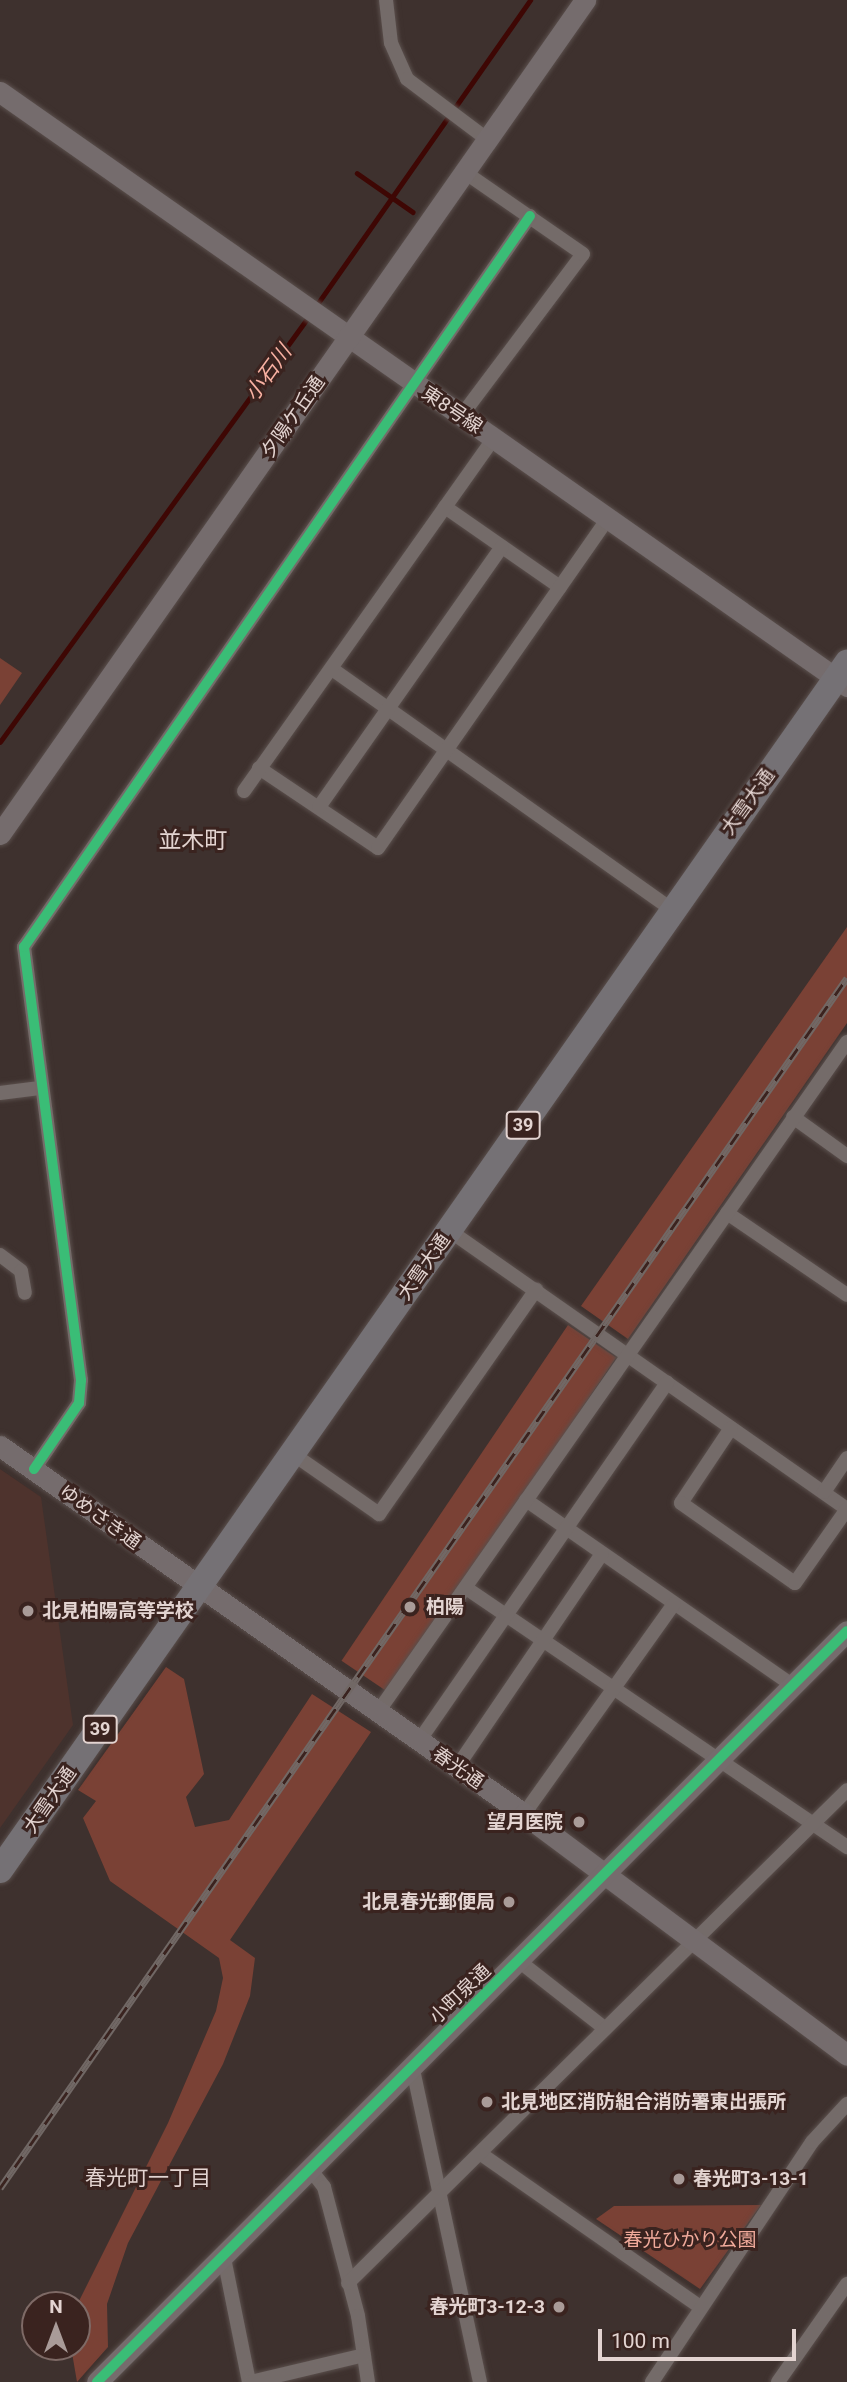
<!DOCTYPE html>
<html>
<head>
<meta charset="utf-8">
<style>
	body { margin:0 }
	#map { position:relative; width:847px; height:2382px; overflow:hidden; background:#3e312e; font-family:Roboto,"Noto Sans JP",sans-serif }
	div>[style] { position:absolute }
	.built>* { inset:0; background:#4e332d }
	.green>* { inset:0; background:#7a4135; transform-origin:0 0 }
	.stream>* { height:4.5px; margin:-2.25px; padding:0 2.25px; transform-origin:2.25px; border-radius:2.25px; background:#3e0704 }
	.roads { filter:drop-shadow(0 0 2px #5a4f4c) drop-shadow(0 0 2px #5a4f4c) }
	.street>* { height:14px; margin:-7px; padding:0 7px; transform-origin:7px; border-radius:7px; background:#746b69 }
	.secondary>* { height:21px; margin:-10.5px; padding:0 10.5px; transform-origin:10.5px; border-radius:10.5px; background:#756c6d }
	.highway>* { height:26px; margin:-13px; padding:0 13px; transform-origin:13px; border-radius:13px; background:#757175 }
	.rail>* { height:7px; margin-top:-3.5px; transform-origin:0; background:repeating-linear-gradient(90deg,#3a231f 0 13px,#716865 0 26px); box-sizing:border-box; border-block:2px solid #716865 }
	.cycleway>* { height:10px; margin:-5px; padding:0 5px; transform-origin:5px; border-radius:5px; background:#3abd76 }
	.dots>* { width:19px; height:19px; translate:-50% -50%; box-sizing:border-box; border:4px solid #3a231f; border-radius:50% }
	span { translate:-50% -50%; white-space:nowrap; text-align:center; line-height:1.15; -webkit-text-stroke:6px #3a231f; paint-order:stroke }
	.shield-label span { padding:2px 5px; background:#3a231f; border:2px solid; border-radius:5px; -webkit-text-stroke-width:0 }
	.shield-label { font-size:18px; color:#e3d4d1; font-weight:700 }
	.street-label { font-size:19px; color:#e3d4d1 }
	.poi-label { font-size:19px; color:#e3d4d1; font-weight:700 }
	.left { translate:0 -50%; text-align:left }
	.right { translate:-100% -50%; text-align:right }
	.park-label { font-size:19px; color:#f1aa9b }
	.water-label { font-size:21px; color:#f8b1a2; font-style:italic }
	.neighbourhood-label { font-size:21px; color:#e3d4d1 }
	.quarter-label { font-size:23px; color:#e3d4d1 }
	.north { position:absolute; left:21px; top:2291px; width:70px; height:70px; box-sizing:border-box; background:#3a231f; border:2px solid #7e6a66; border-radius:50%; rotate:0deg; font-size:19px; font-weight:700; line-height:28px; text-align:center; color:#e3d4d1 }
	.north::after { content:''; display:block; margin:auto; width:24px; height:32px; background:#a99b98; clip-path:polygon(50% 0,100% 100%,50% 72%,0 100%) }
	.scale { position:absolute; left:598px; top:2329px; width:198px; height:32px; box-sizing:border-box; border:4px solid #e3d4d1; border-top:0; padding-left:9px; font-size:21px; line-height:24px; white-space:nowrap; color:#e3d4d1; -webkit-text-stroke:5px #3a231f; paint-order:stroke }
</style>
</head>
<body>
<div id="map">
	<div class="built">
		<i style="clip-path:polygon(0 1469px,41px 1497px,73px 1725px,0 1828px)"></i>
	</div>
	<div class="green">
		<i style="clip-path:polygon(0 658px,22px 673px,0 705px)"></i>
		<i style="clip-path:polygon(847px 927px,847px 1023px,628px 1339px,581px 1306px)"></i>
		<i style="left:568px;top:1325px;width:58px;height:405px;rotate:34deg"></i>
		<i style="clip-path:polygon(166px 1667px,184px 1679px,204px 1774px,186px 1797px,195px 1827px,229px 1820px,312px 1694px,371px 1732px,230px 1940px,255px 1958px,250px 1996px,223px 2064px,128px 2243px,107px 2304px,108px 2347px,77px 2382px,71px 2347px,77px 2347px,77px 2305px,168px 2123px,216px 2011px,223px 1978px,219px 1958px,110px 1881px,83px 1818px,96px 1801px,78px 1790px)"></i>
		<i style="clip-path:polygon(761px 2205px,700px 2289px,596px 2219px,614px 2206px)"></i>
	</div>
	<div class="stream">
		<i style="left:357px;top:173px;width:68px;rotate:34.9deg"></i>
		<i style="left:316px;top:306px;width:373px;rotate:-55deg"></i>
		<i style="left:0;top:742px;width:526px;rotate:-54.04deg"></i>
	</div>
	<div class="roads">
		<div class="street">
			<i style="left:386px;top:0;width:43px;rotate:83.4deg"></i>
			<i style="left:391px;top:43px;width:39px;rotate:66deg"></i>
			<i style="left:407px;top:79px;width:100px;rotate:36.9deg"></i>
			<i style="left:462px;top:415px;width:201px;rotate:-53.1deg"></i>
			<i style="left:583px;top:254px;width:146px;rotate:-145.3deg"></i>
			<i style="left:445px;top:507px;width:140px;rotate:34.8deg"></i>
			<i style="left:332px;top:669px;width:415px;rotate:35.3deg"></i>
			<i style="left:259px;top:768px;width:143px;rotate:33.9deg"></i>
			<i style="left:378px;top:848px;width:399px;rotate:-55.1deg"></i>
			<i style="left:244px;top:791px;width:431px;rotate:-54.7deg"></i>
			<i style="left:319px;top:807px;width:318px;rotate:-54.9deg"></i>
			<i style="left:0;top:1093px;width:40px;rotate:-7.1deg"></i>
			<i style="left:793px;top:1117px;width:67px;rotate:35.8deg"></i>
			<i style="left:727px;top:1213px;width:145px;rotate:34.3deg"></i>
			<i style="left:450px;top:1231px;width:485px;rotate:35deg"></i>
			<i style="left:0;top:1255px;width:26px;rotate:37deg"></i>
			<i style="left:21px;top:1271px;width:22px;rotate:80deg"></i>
			<i style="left:731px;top:1428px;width:90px;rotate:123.7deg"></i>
			<i style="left:681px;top:1503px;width:139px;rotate:35.1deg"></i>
			<i style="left:795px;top:1583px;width:90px;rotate:-54.9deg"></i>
			<i style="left:293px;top:1454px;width:105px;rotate:34.9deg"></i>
			<i style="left:379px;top:1514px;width:274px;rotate:-55deg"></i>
			<i style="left:34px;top:1469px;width:80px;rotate:-55.7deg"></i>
			<i style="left:79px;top:1403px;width:23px;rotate:-85deg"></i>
			<i style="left:81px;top:1380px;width:437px;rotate:-97.5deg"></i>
			<i style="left:24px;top:947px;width:889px;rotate:-55.31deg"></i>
			<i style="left:824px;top:1492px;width:41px;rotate:-55.9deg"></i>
			<i style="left:526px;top:1500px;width:324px;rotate:34.8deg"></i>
			<i style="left:466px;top:1588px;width:461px;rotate:34.2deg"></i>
			<i style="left:378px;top:1712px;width:818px;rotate:-55.01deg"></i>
			<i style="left:419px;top:1741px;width:436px;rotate:-55.3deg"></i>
			<i style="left:457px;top:1767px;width:258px;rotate:-55.8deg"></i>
			<i style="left:524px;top:1814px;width:258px;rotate:-54.5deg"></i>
			<i style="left:519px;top:1961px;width:108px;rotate:38.2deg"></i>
			<i style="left:412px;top:2065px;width:324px;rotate:77.9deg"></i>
			<i style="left:481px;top:2154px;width:266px;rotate:34.9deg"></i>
			<i style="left:310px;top:2169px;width:23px;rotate:52deg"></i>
			<i style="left:324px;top:2187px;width:133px;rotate:75.2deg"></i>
			<i style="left:358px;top:2316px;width:67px;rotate:81.4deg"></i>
			<i style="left:223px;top:2253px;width:132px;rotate:78.6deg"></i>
			<i style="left:348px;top:2283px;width:701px;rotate:-44.65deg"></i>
			<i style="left:251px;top:2382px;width:116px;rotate:-13.4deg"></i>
			<i style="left:652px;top:2382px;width:288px;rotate:-56.3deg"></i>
			<i style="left:812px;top:2142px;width:52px;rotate:-47.4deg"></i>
			<i style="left:778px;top:2382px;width:120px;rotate:-54.9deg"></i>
		</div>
		<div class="secondary">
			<i style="left:0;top:92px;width:1035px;rotate:35.04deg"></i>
			<i style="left:0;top:834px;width:1019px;rotate:-54.95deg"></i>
			<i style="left:0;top:1446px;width:640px;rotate:35.08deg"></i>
			<i style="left:524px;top:1814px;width:403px;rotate:36.7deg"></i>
			<i style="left:97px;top:2382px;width:1061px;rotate:-45.04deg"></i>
		</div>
		<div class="highway">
			<i style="left:0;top:1870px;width:1475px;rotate:-54.94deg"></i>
		</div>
	</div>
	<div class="rail">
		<i style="left:0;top:2188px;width:1477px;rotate:-55.01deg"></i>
	</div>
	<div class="cycleway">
		<i style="left:34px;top:1469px;width:80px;rotate:-55.7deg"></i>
		<i style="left:79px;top:1403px;width:23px;rotate:-85deg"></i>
		<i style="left:81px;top:1380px;width:437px;rotate:-97.5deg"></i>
		<i style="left:24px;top:947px;width:889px;rotate:-55.31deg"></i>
		<i style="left:97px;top:2382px;width:1061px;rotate:-45.04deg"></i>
	</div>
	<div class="dots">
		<i style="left:410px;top:1607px;background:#a99b98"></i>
		<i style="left:28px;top:1611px;background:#a99b98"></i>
		<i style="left:579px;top:1822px;background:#a99b98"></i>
		<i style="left:509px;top:1902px;background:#a99b98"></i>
		<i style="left:487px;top:2102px;background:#a99b98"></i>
		<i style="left:679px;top:2179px;background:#a99b98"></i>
		<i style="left:559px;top:2307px;background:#a99b98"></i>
	</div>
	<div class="shield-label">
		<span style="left:523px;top:1125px">39</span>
		<span style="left:100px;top:1729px">39</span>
	</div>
	<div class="street-label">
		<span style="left:452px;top:410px;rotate:34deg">東8号線</span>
		<span style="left:293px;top:417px;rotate:-55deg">夕陽ケ丘通</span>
		<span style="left:748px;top:802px;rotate:-54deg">大雪大通</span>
		<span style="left:424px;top:1267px;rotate:-55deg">大雪大通</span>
		<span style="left:100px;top:1517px;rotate:36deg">ゆめさき通</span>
		<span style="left:458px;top:1768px;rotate:35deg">春光通</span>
		<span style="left:50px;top:1800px;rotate:-55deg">大雪大通</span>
		<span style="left:460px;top:1994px;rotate:-44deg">小町泉通</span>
	</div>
	<div class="poi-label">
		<span class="left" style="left:426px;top:1607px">柏陽</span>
		<span class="left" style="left:42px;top:1611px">北見柏陽高等学校</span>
		<span class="right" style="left:563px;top:1822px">望月医院</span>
		<span class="right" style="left:495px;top:1902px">北見春光郵便局</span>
		<span class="left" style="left:501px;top:2102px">北見地区消防組合消防署東出張所</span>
		<span class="left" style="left:693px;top:2179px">春光町3-13-1</span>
		<span class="right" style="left:545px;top:2307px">春光町3-12-3</span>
	</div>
	<div class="park-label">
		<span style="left:690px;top:2240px">春光ひかり公園</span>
	</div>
	<div class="water-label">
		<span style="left:268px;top:373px;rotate:-54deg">小石川</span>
	</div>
	<div class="neighbourhood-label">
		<span style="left:148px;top:2178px">春光町一丁目</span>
	</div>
	<div class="quarter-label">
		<span style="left:193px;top:841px">並木町</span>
	</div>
	<div class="north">N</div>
	<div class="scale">100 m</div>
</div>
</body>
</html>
